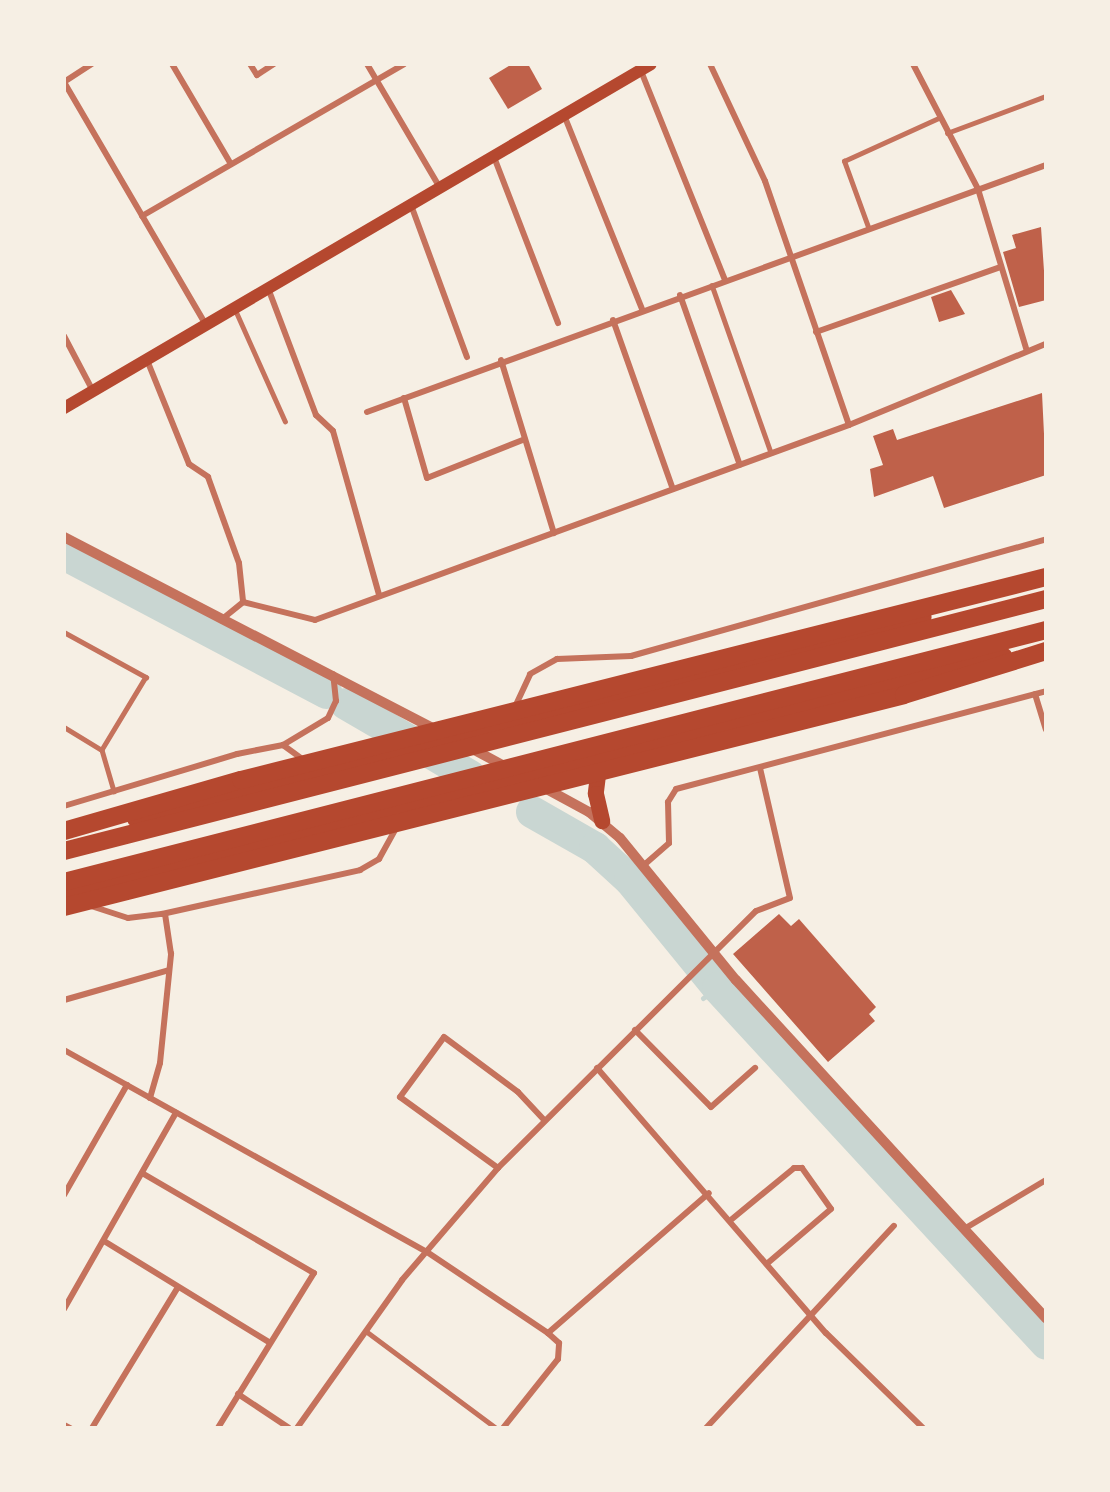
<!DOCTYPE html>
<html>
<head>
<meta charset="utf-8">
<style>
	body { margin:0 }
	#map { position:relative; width:1110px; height:1492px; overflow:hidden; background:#f6efe4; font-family:"Archivo Narrow",sans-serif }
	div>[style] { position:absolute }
	.stream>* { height:5px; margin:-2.5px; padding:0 2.5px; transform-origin:2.5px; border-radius:2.5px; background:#c9d6d2 }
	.river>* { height:32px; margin:-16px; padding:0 16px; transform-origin:16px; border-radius:16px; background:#c9d6d2 }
	.building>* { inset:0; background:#bf614a }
	.service>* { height:4.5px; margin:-2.25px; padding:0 2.25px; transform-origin:2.25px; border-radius:2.25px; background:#c5725c }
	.minor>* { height:6px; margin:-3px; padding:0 3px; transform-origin:3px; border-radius:3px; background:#c5725c }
	.tertiary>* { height:10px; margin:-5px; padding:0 5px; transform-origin:5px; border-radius:5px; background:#c5725c }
	.secondary>* { height:12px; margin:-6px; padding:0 6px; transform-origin:6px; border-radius:6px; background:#b5482f }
	.trunk>* { height:16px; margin:-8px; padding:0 8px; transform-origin:8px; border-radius:8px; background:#b5482f }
	.motorway>* { height:18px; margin:-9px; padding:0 9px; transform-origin:9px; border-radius:9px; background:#b5482f }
	span { translate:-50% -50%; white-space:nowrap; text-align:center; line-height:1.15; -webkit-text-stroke:4.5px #f6efe4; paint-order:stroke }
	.frame { position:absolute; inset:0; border:66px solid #f6efe4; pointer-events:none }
</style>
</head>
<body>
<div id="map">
	<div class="stream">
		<i style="left:703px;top:998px;width:18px;rotate:-34deg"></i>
	</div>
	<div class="river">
		<i style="left:64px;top:554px;width:297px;rotate:27.9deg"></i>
		<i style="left:346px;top:704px;width:72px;rotate:30.1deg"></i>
		<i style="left:431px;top:753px;width:45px;rotate:30.5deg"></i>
		<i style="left:532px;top:812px;width:73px;rotate:29.7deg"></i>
		<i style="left:595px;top:848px;width:47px;rotate:42.4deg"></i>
		<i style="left:630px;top:880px;width:139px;rotate:50.8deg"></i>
		<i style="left:718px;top:988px;width:484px;rotate:47.3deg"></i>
	</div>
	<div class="building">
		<i style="clip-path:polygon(512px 64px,528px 64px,542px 89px,508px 109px,489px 78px)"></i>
		<i style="clip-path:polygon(1041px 227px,1046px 300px,1019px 307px,1003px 252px,1016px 248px,1012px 235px)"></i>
		<i style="clip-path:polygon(951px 290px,965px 314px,939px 322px,931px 297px)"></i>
		<i style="clip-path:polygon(1042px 393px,1046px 475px,944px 508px,933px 476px,874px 497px,870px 469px,883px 465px,873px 436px,893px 429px,897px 440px)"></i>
		<i style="clip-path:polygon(779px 914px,791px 926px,799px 919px,876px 1007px,869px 1014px,875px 1021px,828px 1062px,733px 954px)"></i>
	</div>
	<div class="service">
		<i style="left:947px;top:133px;width:106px;rotate:-20.5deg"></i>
		<i style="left:868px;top:227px;width:70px;rotate:-110deg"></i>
		<i style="left:844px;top:161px;width:104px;rotate:-24.4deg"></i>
		<i style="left:712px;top:285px;width:178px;rotate:70.6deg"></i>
		<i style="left:235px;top:309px;width:123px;rotate:65.9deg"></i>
		<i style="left:64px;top:632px;width:94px;rotate:28.8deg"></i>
		<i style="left:146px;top:677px;width:85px;rotate:121.1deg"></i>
		<i style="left:64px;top:727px;width:44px;rotate:31.2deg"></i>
		<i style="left:102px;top:750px;width:43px;rotate:73.7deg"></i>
		<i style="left:366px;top:1331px;width:162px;rotate:36.7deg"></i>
	</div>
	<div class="minor">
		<i style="left:172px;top:64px;width:116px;rotate:59.5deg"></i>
		<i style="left:250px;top:64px;width:13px;rotate:58deg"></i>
		<i style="left:257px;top:75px;width:20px;rotate:-33deg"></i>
		<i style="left:367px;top:64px;width:144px;rotate:59.5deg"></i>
		<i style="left:710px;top:64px;width:129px;rotate:64.8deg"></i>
		<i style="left:765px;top:181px;width:258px;rotate:71deg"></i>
		<i style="left:913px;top:64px;width:141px;rotate:62.5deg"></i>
		<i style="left:978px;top:189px;width:169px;rotate:73.2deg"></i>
		<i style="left:641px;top:71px;width:225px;rotate:68.1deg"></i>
		<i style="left:64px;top:82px;width:281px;rotate:59.7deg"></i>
		<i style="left:64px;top:82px;width:33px;rotate:-33deg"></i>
		<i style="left:564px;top:115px;width:209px;rotate:68.1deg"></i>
		<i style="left:494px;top:157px;width:178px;rotate:68.9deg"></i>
		<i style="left:411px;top:205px;width:162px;rotate:69.8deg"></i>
		<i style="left:142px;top:216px;width:303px;rotate:-30.1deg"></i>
		<i style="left:268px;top:288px;width:136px;rotate:69.3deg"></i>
		<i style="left:316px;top:415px;width:23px;rotate:43deg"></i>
		<i style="left:333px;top:431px;width:170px;rotate:74.3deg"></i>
		<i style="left:680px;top:295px;width:180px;rotate:70.6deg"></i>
		<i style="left:613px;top:320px;width:179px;rotate:70.5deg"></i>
		<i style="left:816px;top:332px;width:196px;rotate:-19.4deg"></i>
		<i style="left:64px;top:336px;width:62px;rotate:62.2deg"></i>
		<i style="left:147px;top:360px;width:112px;rotate:68deg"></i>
		<i style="left:189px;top:464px;width:23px;rotate:34deg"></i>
		<i style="left:208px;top:477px;width:91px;rotate:70.2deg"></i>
		<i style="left:239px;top:563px;width:39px;rotate:84deg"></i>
		<i style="left:501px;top:360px;width:181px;rotate:73deg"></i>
		<i style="left:404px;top:398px;width:83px;rotate:74deg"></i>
		<i style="left:427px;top:478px;width:105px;rotate:-21.7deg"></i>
		<i style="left:367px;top:412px;width:723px;rotate:-19.99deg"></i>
		<i style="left:221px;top:620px;width:28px;rotate:-39deg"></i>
		<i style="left:243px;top:602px;width:74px;rotate:14deg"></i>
		<i style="left:315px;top:620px;width:568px;rotate:-20.06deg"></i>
		<i style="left:849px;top:425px;width:213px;rotate:-22.4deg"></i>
		<i style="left:1035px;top:694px;width:37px;rotate:73deg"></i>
		<i style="left:514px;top:709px;width:38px;rotate:-65deg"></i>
		<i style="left:530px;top:674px;width:31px;rotate:-29deg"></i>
		<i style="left:557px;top:659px;width:74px;rotate:-2.3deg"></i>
		<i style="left:631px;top:656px;width:431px;rotate:-15.7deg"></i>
		<i style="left:283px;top:745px;width:52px;rotate:-31deg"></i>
		<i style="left:328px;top:718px;width:19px;rotate:-65deg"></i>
		<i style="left:336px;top:701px;width:27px;rotate:-96deg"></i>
		<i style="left:64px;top:806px;width:181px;rotate:-16.7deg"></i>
		<i style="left:237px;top:754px;width:47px;rotate:-11.1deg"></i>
		<i style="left:283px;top:745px;width:27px;rotate:36deg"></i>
		<i style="left:644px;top:865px;width:33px;rotate:-41deg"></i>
		<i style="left:669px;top:843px;width:41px;rotate:-91.4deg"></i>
		<i style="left:668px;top:802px;width:15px;rotate:-58deg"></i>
		<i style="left:676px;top:789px;width:383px;rotate:-14.8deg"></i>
		<i style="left:88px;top:905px;width:42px;rotate:18deg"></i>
		<i style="left:128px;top:918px;width:34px;rotate:-7deg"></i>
		<i style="left:162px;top:914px;width:203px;rotate:-12.5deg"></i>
		<i style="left:360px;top:870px;width:22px;rotate:-30deg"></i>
		<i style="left:379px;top:859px;width:37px;rotate:-61deg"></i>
		<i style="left:64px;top:1000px;width:109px;rotate:-15.9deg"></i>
		<i style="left:635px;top:1030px;width:108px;rotate:45.4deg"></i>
		<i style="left:711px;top:1107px;width:59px;rotate:-41.6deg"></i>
		<i style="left:64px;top:1050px;width:415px;rotate:29.1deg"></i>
		<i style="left:427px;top:1252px;width:146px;rotate:33.8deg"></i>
		<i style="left:548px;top:1333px;width:213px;rotate:-41deg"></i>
		<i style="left:597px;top:1068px;width:350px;rotate:49.2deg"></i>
		<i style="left:826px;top:1333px;width:136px;rotate:44.4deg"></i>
		<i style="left:150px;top:1098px;width:36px;rotate:-74deg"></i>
		<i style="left:160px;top:1063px;width:110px;rotate:-84.2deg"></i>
		<i style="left:171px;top:954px;width:40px;rotate:-98.5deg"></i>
		<i style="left:498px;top:1168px;width:121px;rotate:-144.1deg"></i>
		<i style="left:400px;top:1097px;width:74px;rotate:-53.7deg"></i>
		<i style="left:444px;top:1037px;width:92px;rotate:36.6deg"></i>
		<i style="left:518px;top:1092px;width:38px;rotate:47deg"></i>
		<i style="left:142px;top:1173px;width:199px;rotate:30.2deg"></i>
		<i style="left:314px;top:1273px;width:182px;rotate:121.8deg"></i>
		<i style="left:64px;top:1195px;width:127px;rotate:-60.2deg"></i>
		<i style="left:732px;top:1219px;width:80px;rotate:-39.4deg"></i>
		<i style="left:794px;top:1168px;width:8px"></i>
		<i style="left:802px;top:1168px;width:50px;rotate:54.7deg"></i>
		<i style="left:831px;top:1209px;width:82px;rotate:139.5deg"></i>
		<i style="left:964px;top:1229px;width:96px;rotate:-30.9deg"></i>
		<i style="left:104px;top:1241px;width:193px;rotate:31.5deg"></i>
		<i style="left:64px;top:1309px;width:226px;rotate:-60.3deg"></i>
		<i style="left:238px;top:1394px;width:61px;rotate:33.7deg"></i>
		<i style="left:64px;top:1425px;width:7px;rotate:27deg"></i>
		<i style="left:92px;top:1428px;width:165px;rotate:-58.6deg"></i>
		<i style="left:297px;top:1428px;width:181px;rotate:-54.6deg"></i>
		<i style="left:402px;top:1280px;width:148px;rotate:-49.4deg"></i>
		<i style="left:498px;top:1168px;width:364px;rotate:-44.9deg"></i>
		<i style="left:756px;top:911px;width:36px;rotate:-21deg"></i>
		<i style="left:790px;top:898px;width:133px;rotate:-103deg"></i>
		<i style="left:503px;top:1428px;width:88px;rotate:-51.4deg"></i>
		<i style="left:558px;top:1359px;width:16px;rotate:-86deg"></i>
		<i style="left:559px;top:1343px;width:15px;rotate:-138deg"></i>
		<i style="left:706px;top:1428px;width:276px;rotate:-47.1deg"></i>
	</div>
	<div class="tertiary">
		<i style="left:64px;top:537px;width:420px;rotate:27.4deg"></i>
		<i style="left:469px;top:747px;width:44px;rotate:28.3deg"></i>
		<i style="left:543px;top:787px;width:52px;rotate:28.5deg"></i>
		<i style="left:589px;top:812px;width:40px;rotate:40deg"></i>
		<i style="left:620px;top:838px;width:183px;rotate:50.8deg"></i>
		<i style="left:736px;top:980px;width:459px;rotate:47.5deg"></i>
	</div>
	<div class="secondary">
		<i style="left:64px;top:408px;width:680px;rotate:-30.37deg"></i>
	</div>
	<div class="trunk">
		<i style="left:600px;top:759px;width:35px;rotate:97deg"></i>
		<i style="left:596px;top:794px;width:28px;rotate:77deg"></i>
		<i style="left:135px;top:819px;width:814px;rotate:-14.36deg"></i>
		<i style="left:64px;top:894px;width:970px;rotate:-14.21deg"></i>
	</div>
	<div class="motorway">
		<i style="left:64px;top:831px;width:184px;rotate:-16.1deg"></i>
		<i style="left:241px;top:780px;width:830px;rotate:-14.15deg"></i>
		<i style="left:64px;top:851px;width:1014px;rotate:-14.39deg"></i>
		<i style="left:64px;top:882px;width:1014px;rotate:-14.39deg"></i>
		<i style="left:64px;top:907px;width:866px;rotate:-14.16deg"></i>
		<i style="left:904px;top:695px;width:149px;rotate:-17.2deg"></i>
	</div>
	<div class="frame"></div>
</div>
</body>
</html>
